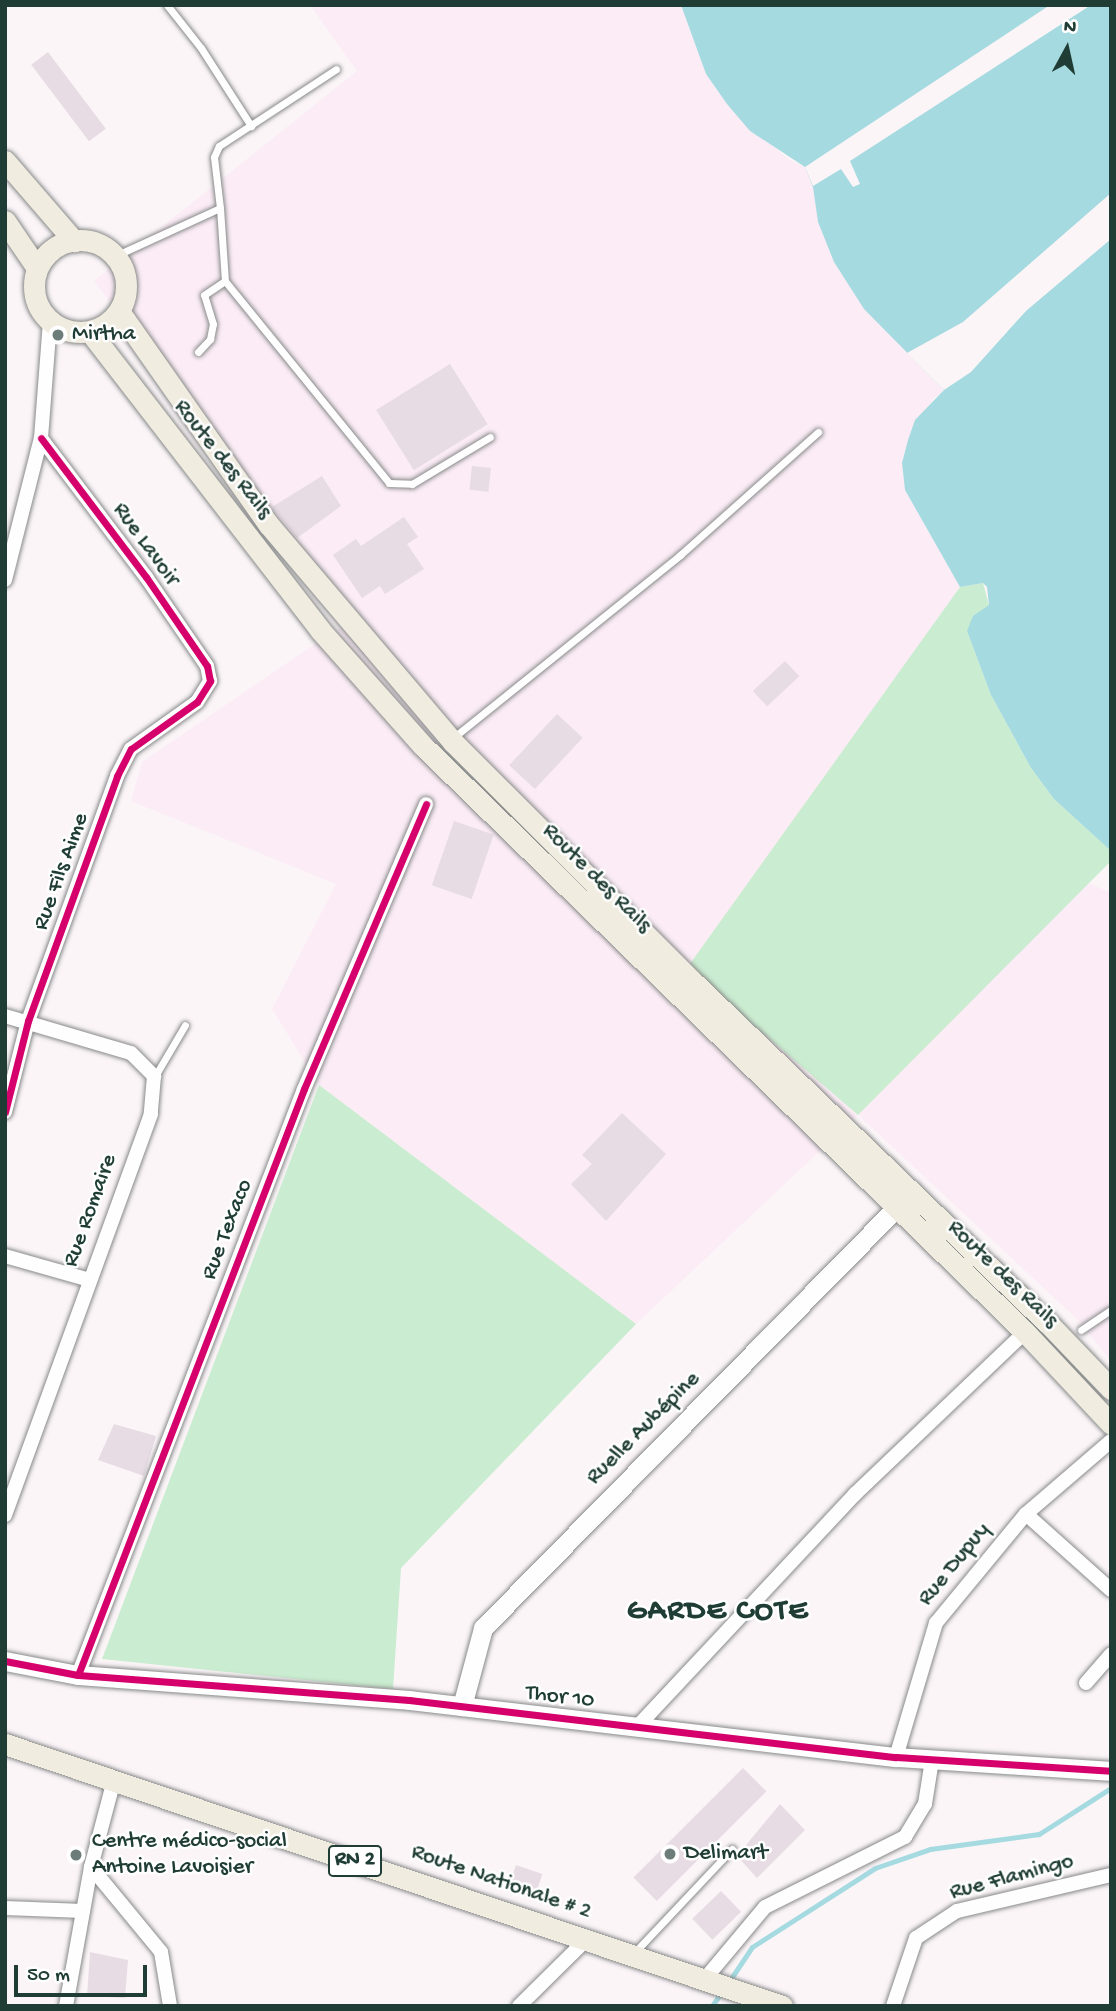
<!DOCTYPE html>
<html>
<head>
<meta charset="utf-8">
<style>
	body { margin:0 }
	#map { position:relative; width:1116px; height:2011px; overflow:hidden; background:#fbf5f8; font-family:"Gochi Hand",sans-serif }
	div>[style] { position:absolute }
	.built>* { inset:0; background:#fbecf5 }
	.green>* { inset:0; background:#caecd0 }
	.water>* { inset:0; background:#a4dae0 }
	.pier>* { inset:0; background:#fbf5f8 }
	.stream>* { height:5px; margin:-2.5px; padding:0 2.5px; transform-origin:2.5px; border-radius:2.5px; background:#a4dae0 }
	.building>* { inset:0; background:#e7dce3; transform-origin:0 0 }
	.roads { filter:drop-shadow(0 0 2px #888a8a) drop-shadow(0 0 2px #888a8a) }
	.lane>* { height:7px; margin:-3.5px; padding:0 3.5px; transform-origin:3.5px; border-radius:3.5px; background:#fefefe }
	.street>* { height:14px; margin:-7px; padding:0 7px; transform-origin:7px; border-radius:7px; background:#fefefe }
	.secondary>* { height:19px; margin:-9.5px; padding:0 9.5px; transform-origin:9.5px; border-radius:9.5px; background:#fefefe }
	.primary>* { height:21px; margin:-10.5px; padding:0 10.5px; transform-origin:10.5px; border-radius:10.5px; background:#f0ece0 }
	.primary>.ring { margin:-10.5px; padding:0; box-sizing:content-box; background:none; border:21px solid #f0ece0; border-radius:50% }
	.cycleway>* { height:7px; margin:-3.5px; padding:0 3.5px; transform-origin:3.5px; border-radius:3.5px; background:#d6006c }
	.dots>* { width:19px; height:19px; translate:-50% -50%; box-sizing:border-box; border:4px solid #fff; border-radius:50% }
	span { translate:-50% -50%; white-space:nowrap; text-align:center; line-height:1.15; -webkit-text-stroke:5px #fff; paint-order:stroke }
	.shield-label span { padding:2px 5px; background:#fff; border:2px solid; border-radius:5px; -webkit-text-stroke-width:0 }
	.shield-label { font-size:21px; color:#1f3d34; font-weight:700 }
	.poi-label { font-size:23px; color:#1f3d34 }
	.left { translate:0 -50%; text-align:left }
	.street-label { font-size:23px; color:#1f3d34 }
	.district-label { font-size:30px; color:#1f3d34; font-weight:700; letter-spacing:2px }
	.frame { position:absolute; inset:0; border:7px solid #1f3d34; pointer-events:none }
	.north { position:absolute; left:1032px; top:14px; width:70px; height:70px; -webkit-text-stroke:5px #fff; paint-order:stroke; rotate:8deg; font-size:19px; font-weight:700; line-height:28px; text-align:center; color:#1f3d34 }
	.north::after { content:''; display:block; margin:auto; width:24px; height:32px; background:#1f3d34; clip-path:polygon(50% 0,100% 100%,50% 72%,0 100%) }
	.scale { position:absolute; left:14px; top:1965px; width:133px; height:32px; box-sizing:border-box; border:4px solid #1f3d34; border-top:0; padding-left:9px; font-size:21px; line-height:24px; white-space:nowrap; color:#1f3d34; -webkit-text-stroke:5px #fff; paint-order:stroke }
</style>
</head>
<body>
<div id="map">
	<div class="built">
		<i style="clip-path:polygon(310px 5px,681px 5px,706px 74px,727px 104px,788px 159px,805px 167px,813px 186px,818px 222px,834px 262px,864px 309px,944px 390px,933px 399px,908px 440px,902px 463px,905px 490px,960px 587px,688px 968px,858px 1115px,1086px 882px,1111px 893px,1111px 1361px,1078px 1320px,858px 1115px,636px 1324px,319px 1085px,272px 1009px,336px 884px,131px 801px,142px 762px,350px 620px,94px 281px,357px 71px)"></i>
	</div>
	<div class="green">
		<i style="clip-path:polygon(983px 583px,989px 605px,967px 631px,991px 695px,1031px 768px,1054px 799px,1111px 851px,1111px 861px,858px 1115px,687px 968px,960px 587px)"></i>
		<i style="clip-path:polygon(319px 1085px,636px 1324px,401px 1568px,393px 1689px,102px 1659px)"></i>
	</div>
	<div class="water">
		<i style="clip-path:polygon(681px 5px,1111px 5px,1111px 851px,1054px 799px,1031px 768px,991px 695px,967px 631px,973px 616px,989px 605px,987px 587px,983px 583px,960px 587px,905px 490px,902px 463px,908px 440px,915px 420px,944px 390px,864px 309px,834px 262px,818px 222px,813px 187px,805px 167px,750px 131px,727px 104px,706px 74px)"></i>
	</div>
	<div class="pier">
		<i style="clip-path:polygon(1050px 5px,1091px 5px,850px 161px,860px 184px,853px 187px,841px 169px,813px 186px,805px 167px)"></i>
		<i style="clip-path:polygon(1111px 193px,1111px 239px,1026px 311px,971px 372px,944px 390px,907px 353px,963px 322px)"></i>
	</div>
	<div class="stream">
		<i style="left:728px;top:1983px;width:43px;rotate:-56.3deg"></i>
		<i style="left:752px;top:1947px;width:146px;rotate:-32.7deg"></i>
		<i style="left:875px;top:1868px;width:58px;rotate:-19.1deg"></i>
		<i style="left:930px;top:1849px;width:110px;rotate:-7.8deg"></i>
		<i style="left:1039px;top:1834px;width:85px;rotate:-32.6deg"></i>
		<i style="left:712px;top:2006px;width:18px;rotate:-56deg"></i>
	</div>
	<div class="building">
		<i style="left:48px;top:52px;width:96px;height:21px;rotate:53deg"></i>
		<i style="left:450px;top:364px;width:71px;height:87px;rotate:58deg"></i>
		<i style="left:472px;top:466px;width:19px;height:24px;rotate:6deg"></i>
		<i style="clip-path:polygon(322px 476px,341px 506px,297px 538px,272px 507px)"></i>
		<i style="clip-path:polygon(404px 517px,418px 537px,407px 544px,424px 569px,385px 594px,380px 586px,362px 598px,333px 555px,356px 539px,361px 546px)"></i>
		<i style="left:785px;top:661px;width:21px;height:44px;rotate:47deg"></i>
		<i style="left:557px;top:714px;width:35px;height:70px;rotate:43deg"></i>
		<i style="left:454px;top:821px;width:42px;height:68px;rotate:19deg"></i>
		<i style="clip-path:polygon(622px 1113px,666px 1154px,606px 1221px,571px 1184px,592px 1164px,582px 1155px)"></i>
		<i style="clip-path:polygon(114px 1424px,156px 1436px,144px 1476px,98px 1460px)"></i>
		<i style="left:743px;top:1768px;width:33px;height:155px;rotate:45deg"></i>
		<i style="clip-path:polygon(780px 1804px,805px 1830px,757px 1878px,737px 1856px)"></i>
		<i style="left:516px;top:1865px;width:28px;height:27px;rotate:19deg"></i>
		<i style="left:721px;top:1891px;width:29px;height:40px;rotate:46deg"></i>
		<i style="clip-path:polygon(90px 1952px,128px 1960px,125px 1998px,87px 1996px)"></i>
	</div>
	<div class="roads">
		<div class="lane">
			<i style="left:167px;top:5px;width:55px;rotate:51.7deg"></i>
			<i style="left:201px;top:48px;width:93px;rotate:57.3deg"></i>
			<i style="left:220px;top:208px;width:73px;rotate:86.1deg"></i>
			<i style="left:225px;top:281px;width:260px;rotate:50.9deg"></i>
			<i style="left:389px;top:483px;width:23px;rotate:2deg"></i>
			<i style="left:412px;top:484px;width:91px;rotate:-31.1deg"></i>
			<i style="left:115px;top:256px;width:115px;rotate:-24.6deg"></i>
			<i style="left:220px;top:208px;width:51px;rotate:-96.7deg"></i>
			<i style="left:214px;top:157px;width:12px;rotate:-66deg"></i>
			<i style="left:219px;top:146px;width:140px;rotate:-33.3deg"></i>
			<i style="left:198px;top:352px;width:18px;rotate:-47deg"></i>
			<i style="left:210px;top:339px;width:15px;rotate:-79deg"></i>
			<i style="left:213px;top:324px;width:30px;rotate:-107deg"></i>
			<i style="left:204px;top:295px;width:25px;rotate:-34deg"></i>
			<i style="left:459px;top:733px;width:284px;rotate:-38.8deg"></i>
			<i style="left:680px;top:555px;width:185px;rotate:-41.7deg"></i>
			<i style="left:155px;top:1076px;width:59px;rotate:-59.5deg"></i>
			<i style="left:1081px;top:1330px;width:36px;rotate:-34deg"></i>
			<i style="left:634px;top:1953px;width:143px;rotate:-46.7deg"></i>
		</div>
		<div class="street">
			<i style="left:5px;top:580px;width:146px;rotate:-75.8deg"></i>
			<i style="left:41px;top:438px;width:117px;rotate:-85.6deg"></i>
			<i style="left:5px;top:1016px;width:131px;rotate:16.4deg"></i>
			<i style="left:131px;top:1053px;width:33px;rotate:45deg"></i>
			<i style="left:154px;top:1076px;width:38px;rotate:95deg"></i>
			<i style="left:151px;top:1114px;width:427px;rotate:110deg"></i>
			<i style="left:5px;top:1112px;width:94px;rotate:-75.8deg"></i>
			<i style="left:28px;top:1021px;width:261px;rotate:-70deg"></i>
			<i style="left:117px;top:776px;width:30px;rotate:-63deg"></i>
			<i style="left:131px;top:749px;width:81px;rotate:-35.5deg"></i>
			<i style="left:197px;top:702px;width:25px;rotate:-58deg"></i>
			<i style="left:210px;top:681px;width:15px;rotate:-101deg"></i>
			<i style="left:207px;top:666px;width:108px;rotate:-124.4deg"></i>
			<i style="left:146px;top:577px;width:174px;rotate:-127.1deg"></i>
			<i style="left:5px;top:1256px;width:88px;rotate:15.8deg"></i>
			<i style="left:1026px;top:1514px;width:114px;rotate:41.8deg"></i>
			<i style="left:78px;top:1675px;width:628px;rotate:-68.91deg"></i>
			<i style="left:304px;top:1089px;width:310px;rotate:-66.8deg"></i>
			<i style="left:1086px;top:1683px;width:38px;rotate:-49deg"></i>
			<i style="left:637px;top:1727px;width:319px;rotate:-46.9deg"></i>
			<i style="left:855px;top:1494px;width:235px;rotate:-43.6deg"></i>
			<i style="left:896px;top:1757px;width:140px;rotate:-73.4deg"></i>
			<i style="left:936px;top:1623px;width:141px;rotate:-50.5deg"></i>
			<i style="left:1026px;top:1514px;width:112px;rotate:-40.7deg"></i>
			<i style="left:91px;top:1867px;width:110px;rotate:50.5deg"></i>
			<i style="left:161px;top:1952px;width:55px;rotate:80.5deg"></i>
			<i style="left:5px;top:1908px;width:78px;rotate:2.2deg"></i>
			<i style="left:704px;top:1980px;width:95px;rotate:-50.1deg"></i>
			<i style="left:765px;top:1907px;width:157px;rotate:-26.6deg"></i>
			<i style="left:905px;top:1837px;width:39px;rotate:-59deg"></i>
			<i style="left:925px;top:1804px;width:45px;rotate:-81deg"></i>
			<i style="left:66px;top:2006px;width:141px;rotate:-79.8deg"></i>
			<i style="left:91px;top:1867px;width:90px;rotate:-75.2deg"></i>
			<i style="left:519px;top:2006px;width:94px;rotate:-44.6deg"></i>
			<i style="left:893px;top:2006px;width:72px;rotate:-71.3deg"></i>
			<i style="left:916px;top:1938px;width:49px;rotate:-33.4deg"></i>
			<i style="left:957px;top:1911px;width:158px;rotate:-13.2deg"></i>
		</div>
		<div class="secondary">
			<i style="left:5px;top:1661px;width:74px;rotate:10.9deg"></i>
			<i style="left:78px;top:1675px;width:332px;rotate:4.3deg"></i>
			<i style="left:409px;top:1700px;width:490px;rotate:6.7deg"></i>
			<i style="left:896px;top:1757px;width:215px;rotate:3.7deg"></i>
			<i style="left:462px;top:1706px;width:81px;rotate:-74.9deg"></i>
			<i style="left:483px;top:1628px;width:589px;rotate:-45.48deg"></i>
		</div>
		<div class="primary">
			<i style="left:5px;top:161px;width:106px;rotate:49.2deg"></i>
			<i style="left:5px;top:221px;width:57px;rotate:55.8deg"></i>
			<i class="ring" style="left:34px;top:240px;width:71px;height:71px"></i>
			<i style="left:119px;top:311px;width:261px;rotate:55deg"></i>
			<i style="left:269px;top:525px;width:285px;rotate:49.7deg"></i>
			<i style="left:453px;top:742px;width:337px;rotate:45deg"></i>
			<i style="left:691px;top:980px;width:494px;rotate:43.9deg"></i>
			<i style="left:1047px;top:1322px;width:93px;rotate:46.3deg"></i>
			<i style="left:90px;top:332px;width:376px;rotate:52.3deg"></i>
			<i style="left:320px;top:630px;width:154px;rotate:48.4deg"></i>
			<i style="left:422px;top:745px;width:842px;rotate:44.23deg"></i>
			<i style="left:1025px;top:1332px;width:126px;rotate:46.9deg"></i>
			<i style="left:5px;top:1744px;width:820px;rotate:18.63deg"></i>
		</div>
	</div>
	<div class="cycleway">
		<i style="left:5px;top:1112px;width:94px;rotate:-75.8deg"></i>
		<i style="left:28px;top:1021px;width:261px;rotate:-70deg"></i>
		<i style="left:117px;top:776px;width:30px;rotate:-63deg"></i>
		<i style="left:131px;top:749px;width:81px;rotate:-35.5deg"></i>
		<i style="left:197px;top:702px;width:25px;rotate:-58deg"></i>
		<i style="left:210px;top:681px;width:15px;rotate:-101deg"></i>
		<i style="left:207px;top:666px;width:108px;rotate:-124.4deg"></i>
		<i style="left:146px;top:577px;width:174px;rotate:-127.1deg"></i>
		<i style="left:5px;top:1661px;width:74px;rotate:10.9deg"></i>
		<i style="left:78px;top:1675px;width:332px;rotate:4.3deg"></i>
		<i style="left:409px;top:1700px;width:490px;rotate:6.7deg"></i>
		<i style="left:896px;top:1757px;width:215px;rotate:3.7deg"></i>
		<i style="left:78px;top:1675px;width:628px;rotate:-68.91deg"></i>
		<i style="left:304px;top:1089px;width:310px;rotate:-66.8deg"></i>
	</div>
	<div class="dots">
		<i style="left:58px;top:335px;background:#6c7d79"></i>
		<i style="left:670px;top:1854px;background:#6c7d79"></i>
		<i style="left:76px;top:1855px;background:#6c7d79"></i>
	</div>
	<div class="shield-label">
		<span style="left:355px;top:1861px">RN 2</span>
	</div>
	<div class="poi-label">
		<span class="left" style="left:72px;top:335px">Mirtha</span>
		<span class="left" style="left:92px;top:1855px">Centre médico-social<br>Antoine Lavoisier</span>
		<span class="left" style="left:684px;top:1854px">Delimart</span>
	</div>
	<div class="street-label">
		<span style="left:222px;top:460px;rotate:52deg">Route des Rails</span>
		<span style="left:145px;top:545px;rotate:54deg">Rue Lavoir</span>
		<span style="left:62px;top:872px;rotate:-70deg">Rue Fils Aime</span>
		<span style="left:596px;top:879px;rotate:45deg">Route des Rails</span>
		<span style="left:91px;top:1211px;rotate:-70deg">Rue Romaire</span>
		<span style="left:228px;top:1230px;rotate:-69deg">Rue Texaco</span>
		<span style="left:1002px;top:1275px;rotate:44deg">Route des Rails</span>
		<span style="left:644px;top:1429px;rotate:-45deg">Ruelle Aubépine</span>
		<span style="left:955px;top:1565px;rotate:-51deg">Rue Dupuy</span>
		<span style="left:560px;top:1698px;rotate:7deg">Thor 10</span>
		<span style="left:1012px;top:1878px;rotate:-15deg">Rue Flamingo</span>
		<span style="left:501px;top:1883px;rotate:19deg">Route Nationale # 2</span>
	</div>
	<div class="district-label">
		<span style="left:718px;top:1613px">GARDE COTE</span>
	</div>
	<div class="frame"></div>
	<div class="north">N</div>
	<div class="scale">50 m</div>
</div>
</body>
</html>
